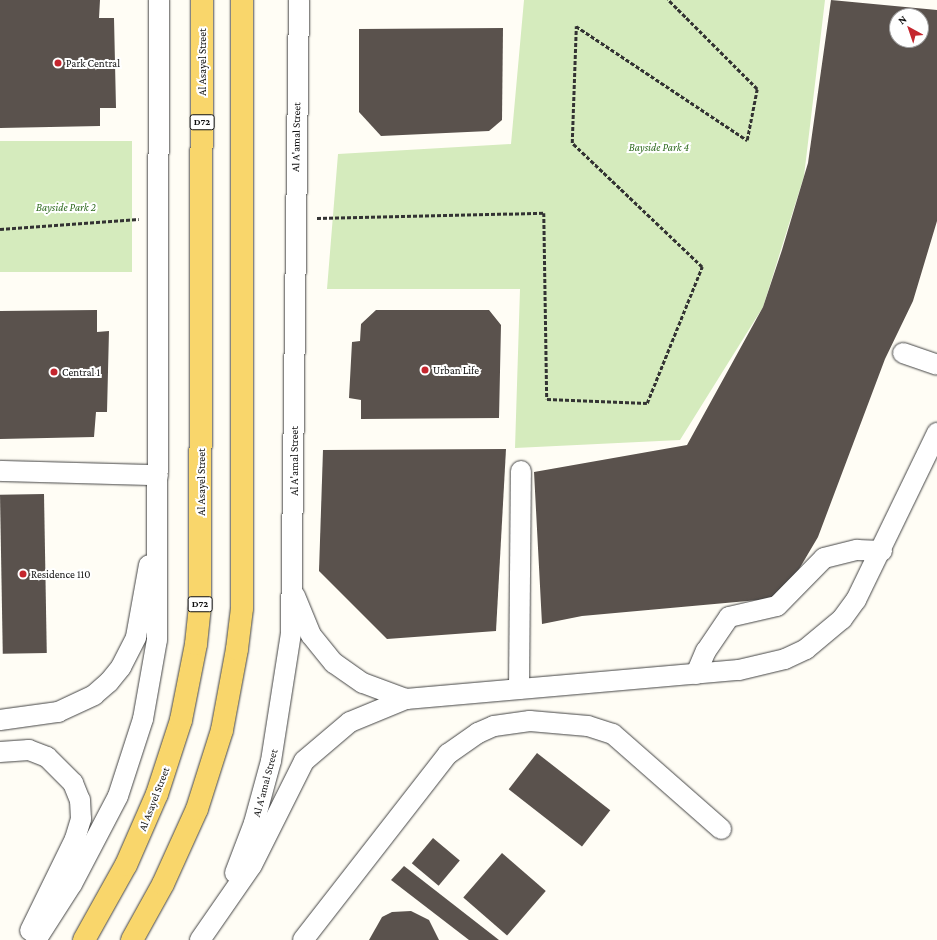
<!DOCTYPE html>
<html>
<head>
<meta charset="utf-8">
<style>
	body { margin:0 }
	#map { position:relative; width:937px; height:940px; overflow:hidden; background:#fffdf5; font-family:"Crimson Pro",serif }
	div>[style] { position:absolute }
	.green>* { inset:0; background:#d5ebbd; transform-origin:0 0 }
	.building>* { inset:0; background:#5a524d; transform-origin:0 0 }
	.path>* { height:2.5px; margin-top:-1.25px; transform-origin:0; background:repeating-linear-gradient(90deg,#333 0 4px,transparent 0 6px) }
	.roads { filter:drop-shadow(0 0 1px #444) drop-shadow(0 0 1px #444) }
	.minor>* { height:20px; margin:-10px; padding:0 10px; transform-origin:10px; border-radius:10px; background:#fff }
	.major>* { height:22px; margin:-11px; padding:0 11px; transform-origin:11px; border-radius:11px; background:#f9d66b }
	.dots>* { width:11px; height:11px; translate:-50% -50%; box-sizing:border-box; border:2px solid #fff; border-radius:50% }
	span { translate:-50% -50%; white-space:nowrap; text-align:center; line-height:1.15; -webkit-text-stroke:4px #fff; paint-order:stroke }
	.shield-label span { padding:1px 3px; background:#fff; border:1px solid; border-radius:3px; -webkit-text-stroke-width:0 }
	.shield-label { font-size:10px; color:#111; font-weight:700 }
	.street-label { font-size:11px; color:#111 }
	.poi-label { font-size:11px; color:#111 }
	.left { translate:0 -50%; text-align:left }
	.park-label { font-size:11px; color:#2f6b1f; font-style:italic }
	.north { position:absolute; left:889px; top:8px; width:40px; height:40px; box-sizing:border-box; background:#fff; border:1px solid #a0a0a0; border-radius:50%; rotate:320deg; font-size:11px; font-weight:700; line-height:16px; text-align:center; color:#111 }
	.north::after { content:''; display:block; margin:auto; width:14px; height:18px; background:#c4262e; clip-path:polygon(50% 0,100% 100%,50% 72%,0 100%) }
</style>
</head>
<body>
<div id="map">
	<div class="green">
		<i style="clip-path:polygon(524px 0,825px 0,804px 176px,763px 307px,680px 440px,515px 448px,520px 289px,327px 289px,338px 154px,511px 144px)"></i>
		<i style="left:132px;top:141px;width:131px;height:132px;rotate:90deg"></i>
	</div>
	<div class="building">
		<i style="clip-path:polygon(0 0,100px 0,99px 18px,114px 18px,116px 108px,100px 108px,100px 126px,0 128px)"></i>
		<i style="clip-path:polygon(evenodd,831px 0,937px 10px,937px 221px,913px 301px,885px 359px,818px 537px,782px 598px,582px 616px,542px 624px,534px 472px,687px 445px,763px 307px,782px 250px,808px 163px,831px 0,897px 16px,921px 16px,921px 40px,897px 40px,897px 16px)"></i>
		<i style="clip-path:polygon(503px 28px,502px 120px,489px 131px,381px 136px,359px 112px,359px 29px)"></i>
		<i style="clip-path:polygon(97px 310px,97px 332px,109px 331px,107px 412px,96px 412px,94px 437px,0 439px,0 311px)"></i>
		<i style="clip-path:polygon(376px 310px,489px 310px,501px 325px,499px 418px,361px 419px,361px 400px,349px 398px,352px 342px,360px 341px,361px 324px)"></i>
		<i style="clip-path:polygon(506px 449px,496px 631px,387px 639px,319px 571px,323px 450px)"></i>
		<i style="left:44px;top:494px;width:159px;height:44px;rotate:89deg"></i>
		<i style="left:537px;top:753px;width:93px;height:46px;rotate:38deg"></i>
		<i style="left:433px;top:838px;width:35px;height:33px;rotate:40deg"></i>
		<i style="left:502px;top:853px;width:58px;height:59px;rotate:41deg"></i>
		<i style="clip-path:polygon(404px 866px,499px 940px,469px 940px,391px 880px)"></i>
		<i style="clip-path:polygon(411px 911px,429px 920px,439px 940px,369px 940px,382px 917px,392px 912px)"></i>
	</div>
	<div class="path">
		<i style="left:317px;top:218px;width:227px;rotate:-1.3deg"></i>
		<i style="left:544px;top:213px;width:186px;rotate:89.1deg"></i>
		<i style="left:547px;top:399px;width:100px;rotate:2.3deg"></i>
		<i style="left:647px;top:403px;width:147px;rotate:-68deg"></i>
		<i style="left:702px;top:267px;width:180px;rotate:-136.4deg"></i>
		<i style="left:572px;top:143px;width:117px;rotate:-88deg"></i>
		<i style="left:576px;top:26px;width:206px;rotate:33.7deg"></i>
		<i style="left:747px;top:140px;width:52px;rotate:-78.9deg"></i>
		<i style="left:757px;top:89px;width:126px;rotate:-135deg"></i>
		<i style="left:0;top:229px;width:139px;rotate:-4.1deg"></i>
	</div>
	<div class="roads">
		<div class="minor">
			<i style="left:903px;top:353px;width:36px;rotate:19deg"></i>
			<i style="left:0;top:471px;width:158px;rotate:1.5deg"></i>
			<i style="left:295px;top:596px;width:42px;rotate:67.7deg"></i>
			<i style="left:311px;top:635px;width:36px;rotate:51deg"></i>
			<i style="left:334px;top:663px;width:35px;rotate:35deg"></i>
			<i style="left:363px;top:683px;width:46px;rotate:20.4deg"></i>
			<i style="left:696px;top:674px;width:25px;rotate:-67deg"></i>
			<i style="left:706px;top:651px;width:41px;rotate:-55.9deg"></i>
			<i style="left:729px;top:617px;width:49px;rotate:-12.9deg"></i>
			<i style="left:777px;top:606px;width:67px;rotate:-45.6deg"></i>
			<i style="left:824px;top:558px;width:34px;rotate:-14deg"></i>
			<i style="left:857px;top:550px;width:25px;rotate:2deg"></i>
			<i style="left:519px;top:689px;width:218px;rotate:-89.5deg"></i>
			<i style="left:0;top:720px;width:59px;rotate:-7.9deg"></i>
			<i style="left:58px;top:712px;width:40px;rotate:-25deg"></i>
			<i style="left:94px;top:695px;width:20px;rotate:-41deg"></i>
			<i style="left:109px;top:682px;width:19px;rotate:-51deg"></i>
			<i style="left:121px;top:667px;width:34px;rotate:-63deg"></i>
			<i style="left:136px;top:637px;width:73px;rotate:-79.8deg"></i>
			<i style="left:0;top:752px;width:29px;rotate:-4deg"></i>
			<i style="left:29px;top:750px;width:19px;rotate:21deg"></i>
			<i style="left:47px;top:757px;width:37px;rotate:45deg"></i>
			<i style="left:73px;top:783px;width:18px;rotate:68deg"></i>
			<i style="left:80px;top:800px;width:19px;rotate:87deg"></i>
			<i style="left:81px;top:819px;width:21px;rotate:107deg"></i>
			<i style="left:75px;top:839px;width:102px;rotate:116.1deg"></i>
			<i style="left:235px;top:873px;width:53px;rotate:-69.2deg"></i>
			<i style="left:254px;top:823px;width:64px;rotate:-74.7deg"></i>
			<i style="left:271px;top:761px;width:129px;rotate:-81.1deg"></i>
			<i style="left:291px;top:634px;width:634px;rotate:-89.28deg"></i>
			<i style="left:36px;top:940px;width:67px;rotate:-57.3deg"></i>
			<i style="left:72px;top:884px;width:99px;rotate:-62.4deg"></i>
			<i style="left:118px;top:796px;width:81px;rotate:-72deg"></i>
			<i style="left:143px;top:719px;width:80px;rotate:-80deg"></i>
			<i style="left:157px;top:640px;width:640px;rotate:-89.82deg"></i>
			<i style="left:200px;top:940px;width:91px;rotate:-55.3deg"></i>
			<i style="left:252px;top:865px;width:116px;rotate:-63.4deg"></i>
			<i style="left:304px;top:761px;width:60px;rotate:-40.3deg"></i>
			<i style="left:350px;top:722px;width:61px;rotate:-22.3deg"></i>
			<i style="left:406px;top:699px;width:334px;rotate:-5deg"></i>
			<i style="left:739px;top:670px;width:47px;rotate:-13.4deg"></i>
			<i style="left:785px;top:659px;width:23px;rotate:-25deg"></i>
			<i style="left:806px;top:649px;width:47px;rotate:-39.8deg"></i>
			<i style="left:842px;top:619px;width:24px;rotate:-54deg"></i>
			<i style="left:856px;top:600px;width:186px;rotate:-64.1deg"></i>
			<i style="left:303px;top:940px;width:236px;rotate:-52.1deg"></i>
			<i style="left:448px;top:754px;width:37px;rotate:-35deg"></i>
			<i style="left:478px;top:733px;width:17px;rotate:-24deg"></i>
			<i style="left:494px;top:726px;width:36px;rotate:-8deg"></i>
			<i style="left:530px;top:721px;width:58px;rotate:4.9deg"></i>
			<i style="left:588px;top:726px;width:26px;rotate:18deg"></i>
			<i style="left:613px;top:734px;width:144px;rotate:41.3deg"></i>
		</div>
		<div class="major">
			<i style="left:84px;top:940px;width:86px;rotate:-60.8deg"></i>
			<i style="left:126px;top:865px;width:77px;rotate:-66.4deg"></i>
			<i style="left:157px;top:794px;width:78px;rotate:-72deg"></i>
			<i style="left:181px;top:720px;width:77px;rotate:-78.8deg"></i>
			<i style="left:196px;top:644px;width:39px;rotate:-84deg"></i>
			<i style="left:200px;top:605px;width:605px;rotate:-89.81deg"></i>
			<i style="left:132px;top:940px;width:64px;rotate:-61deg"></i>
			<i style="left:163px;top:884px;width:82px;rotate:-65.6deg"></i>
			<i style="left:197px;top:809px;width:83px;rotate:-72.4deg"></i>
			<i style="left:222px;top:730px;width:82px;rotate:-79.5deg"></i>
			<i style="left:237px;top:649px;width:41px;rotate:-83deg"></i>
			<i style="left:242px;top:608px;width:608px;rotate:-90deg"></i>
		</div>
	</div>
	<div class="dots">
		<i style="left:58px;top:63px;background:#c4262e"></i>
		<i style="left:425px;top:370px;background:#c4262e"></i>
		<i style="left:54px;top:372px;background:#c4262e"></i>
		<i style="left:23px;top:574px;background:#c4262e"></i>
	</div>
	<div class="shield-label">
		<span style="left:202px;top:122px">D72</span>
		<span style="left:200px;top:604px">D72</span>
	</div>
	<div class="street-label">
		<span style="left:202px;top:62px;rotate:-90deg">Al Asayel Street</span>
		<span style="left:296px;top:137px;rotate:-89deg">Al A'amal Street</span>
		<span style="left:294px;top:461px;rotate:-90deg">Al A'amal Street</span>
		<span style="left:201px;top:482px;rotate:-90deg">Al Asayel Street</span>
		<span style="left:265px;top:783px;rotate:-75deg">Al A'amal Street</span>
		<span style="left:154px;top:799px;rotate:-69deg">Al Asayel Street</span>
	</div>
	<div class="poi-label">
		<span class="left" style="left:66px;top:63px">Park Central</span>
		<span class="left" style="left:433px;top:370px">Urban Life</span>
		<span class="left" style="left:62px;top:372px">Central 1</span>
		<span class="left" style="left:31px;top:574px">Residence 110</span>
	</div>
	<div class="park-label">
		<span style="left:659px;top:147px">Bayside Park 4</span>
		<span style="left:66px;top:207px">Bayside Park 2</span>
	</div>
	<div class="north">N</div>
</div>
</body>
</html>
